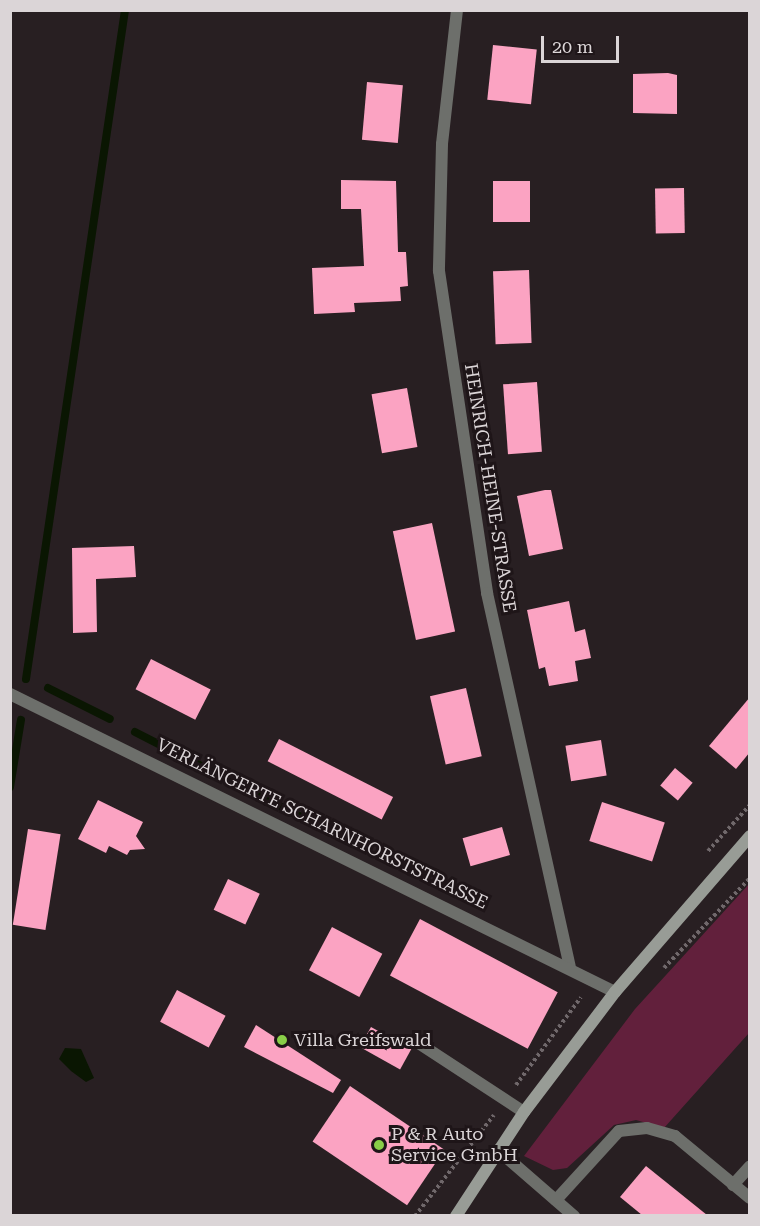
<!DOCTYPE html>
<html>
<head>
<meta charset="utf-8">
<style>
	body { margin:0 }
	#map { position:relative; width:760px; height:1226px; overflow:hidden; background:#281f22; font-family:"Roboto Serif",serif }
	div>[style] { position:absolute }
	.green>* { inset:0; background:#62203c }
	.water>* { inset:0; background:#0a1602 }
	.stream>* { height:8px; margin:-4px; padding:0 4px; transform-origin:4px; border-radius:4px; background:#0a1602 }
	.building>* { inset:0; background:#fba3c2; transform-origin:0 0 }
	.path>* { height:4px; margin-top:-2px; transform-origin:0; background:repeating-linear-gradient(90deg,#70686b 0 3px,transparent 0 6px) }
	.service>* { height:12px; margin:-6px; padding:0 6px; transform-origin:6px; border-radius:6px; background:#6d6f6b }
	.minor>* { height:12px; margin:-6px; padding:0 6px; transform-origin:6px; border-radius:6px; background:#6d6f6b }
	.secondary>* { height:12px; margin:-6px; padding:0 6px; transform-origin:6px; border-radius:6px; background:#989c96 }
	.dots>* { width:16px; height:16px; translate:-50% -50%; box-sizing:border-box; border:3px solid #1e1518; border-radius:50% }
	span { translate:-50% -50%; white-space:nowrap; text-align:center; line-height:1.15; -webkit-text-stroke:6px #1e1518; paint-order:stroke }
	.street-label { font-size:18px; color:#dbd5d7 }
	.poi-label { font-size:18px; color:#dbd5d7 }
	.left { translate:0 -50%; text-align:left }
	.frame { position:absolute; inset:0; border:12px solid #dbd5d7; pointer-events:none }
	.scale { position:absolute; left:541px; top:36px; width:78px; height:27px; box-sizing:border-box; border:3px solid #dbd5d7; border-top:0; padding-left:8px; font-size:18px; line-height:21px; white-space:nowrap; color:#dbd5d7; -webkit-text-stroke:4px #1e1518; paint-order:stroke }
</style>
</head>
<body>
<div id="map">
	<div class="green">
		<i style="clip-path:polygon(749px 884px,749px 1033px,664px 1128px,636px 1120px,614px 1125px,567px 1168px,553px 1170px,524px 1156px,635px 1009px)"></i>
	</div>
	<div class="water">
		<i style="clip-path:polygon(65px 1048px,81px 1049px,94px 1078px,86px 1082px,71px 1071px,59px 1059px)"></i>
	</div>
	<div class="stream">
		<i style="left:26px;top:679px;width:676px;rotate:-81.58deg"></i>
		<i style="left:48px;top:688px;width:69px;rotate:26.6deg"></i>
		<i style="left:135px;top:732px;width:186px;rotate:27.1deg"></i>
		<i style="left:10px;top:787px;width:68px;rotate:-80.7deg"></i>
		<i style="left:323px;top:828px;width:30px;rotate:28deg"></i>
	</div>
	<div class="building">
		<i style="left:493px;top:45px;width:44px;height:55px;rotate:6deg"></i>
		<i style="clip-path:polygon(668px 73px,677px 75px,677px 114px,633px 113px,633px 74px)"></i>
		<i style="left:367px;top:82px;width:36px;height:58px;rotate:5deg"></i>
		<i style="clip-path:polygon(341px 180px,396px 181px,398px 252px,406px 252px,408px 286px,400px 287px,401px 301px,354px 303px,355px 312px,314px 314px,312px 268px,364px 266px,361px 209px,341px 209px)"></i>
		<i style="left:493px;top:181px;width:37px;height:41px"></i>
		<i style="left:684px;top:188px;width:45px;height:29px;rotate:89deg"></i>
		<i style="left:529px;top:270px;width:73px;height:36px;rotate:88deg"></i>
		<i style="left:537px;top:382px;width:70px;height:34px;rotate:86deg"></i>
		<i style="left:407px;top:388px;width:60px;height:36px;rotate:80deg"></i>
		<i style="clip-path:polygon(545px 490px,551px 490px,563px 549px,529px 556px,517px 496px)"></i>
		<i style="left:432px;top:523px;width:111px;height:40px;rotate:78deg"></i>
		<i style="clip-path:polygon(134px 546px,136px 577px,96px 579px,97px 632px,73px 633px,72px 548px)"></i>
		<i style="clip-path:polygon(569px 601px,575px 632px,585px 629px,591px 658px,575px 661px,578px 681px,549px 686px,545px 667px,539px 669px,527px 610px)"></i>
		<i style="left:151px;top:659px;width:67px;height:34px;rotate:27deg"></i>
		<i style="left:466px;top:688px;width:70px;height:37px;rotate:77deg"></i>
		<i style="clip-path:polygon(750px 697px,750px 752px,736px 769px,709px 746px)"></i>
		<i style="left:279px;top:739px;width:128px;height:25px;rotate:27deg"></i>
		<i style="left:601px;top:740px;width:36px;height:36px;rotate:81deg"></i>
		<i style="left:675px;top:768px;width:23px;height:23px;rotate:40deg"></i>
		<i style="clip-path:polygon(98px 800px,143px 822px,136px 836px,145px 849px,130px 850px,127px 855px,109px 846px,106px 853px,78px 839px)"></i>
		<i style="left:602px;top:802px;width:66px;height:41px;rotate:18deg"></i>
		<i style="left:502px;top:827px;width:29px;height:41px;rotate:74deg"></i>
		<i style="left:28px;top:829px;width:33px;height:97px;rotate:9deg"></i>
		<i style="left:228px;top:879px;width:35px;height:34px;rotate:25deg"></i>
		<i style="left:420px;top:919px;width:156px;height:64px;rotate:28deg"></i>
		<i style="left:332px;top:927px;width:57px;height:49px;rotate:28deg"></i>
		<i style="left:177px;top:990px;width:55px;height:36px;rotate:28deg"></i>
		<i style="clip-path:polygon(256px 1025px,341px 1080px,333px 1093px,244px 1047px)"></i>
		<i style="left:371px;top:1027px;width:46px;height:23px;rotate:29deg"></i>
		<i style="left:350px;top:1086px;width:114px;height:67px;rotate:34deg"></i>
		<i style="clip-path:polygon(646px 1166px,707px 1215px,642px 1215px,620px 1197px)"></i>
	</div>
	<div class="path">
		<i style="left:708px;top:851px;width:62px;rotate:-47.6deg"></i>
		<i style="left:664px;top:968px;width:124px;rotate:-46.3deg"></i>
		<i style="left:516px;top:1085px;width:109px;rotate:-53.5deg"></i>
		<i style="left:415px;top:1216px;width:128px;rotate:-52deg"></i>
	</div>
	<div class="service">
		<i style="left:420px;top:1044px;width:124px;rotate:33.2deg"></i>
	</div>
	<div class="minor">
		<i style="left:457px;top:10px;width:135px;rotate:96.4deg"></i>
		<i style="left:442px;top:144px;width:127px;rotate:91.4deg"></i>
		<i style="left:439px;top:271px;width:326px;rotate:81.5deg"></i>
		<i style="left:487px;top:593px;width:382px;rotate:77.5deg"></i>
		<i style="left:10px;top:694px;width:674px;rotate:26.22deg"></i>
		<i style="left:498px;top:1150px;width:101px;rotate:41deg"></i>
		<i style="left:733px;top:1185px;width:25px;rotate:-48deg"></i>
		<i style="left:556px;top:1200px;width:93px;rotate:-47.6deg"></i>
		<i style="left:619px;top:1131px;width:28px;rotate:-6deg"></i>
		<i style="left:647px;top:1128px;width:29px;rotate:16deg"></i>
		<i style="left:675px;top:1136px;width:97px;rotate:39.6deg"></i>
	</div>
	<div class="secondary">
		<i style="left:456px;top:1216px;width:124px;rotate:-56.8deg"></i>
		<i style="left:524px;top:1112px;width:151px;rotate:-52.8deg"></i>
		<i style="left:615px;top:992px;width:206px;rotate:-49.1deg"></i>
	</div>
	<div class="dots">
		<i style="left:282px;top:1040px;background:#89ce48"></i>
		<i style="left:379px;top:1145px;background:#89ce48"></i>
	</div>
	<div class="street-label">
		<span style="left:490px;top:488px;rotate:81deg">HEINRICH-HEINE-STRASSE</span>
		<span style="left:322px;top:824px;rotate:26deg">VERLÄNGERTE SCHARNHORSTSTRASSE</span>
	</div>
	<div class="poi-label">
		<span class="left" style="left:294px;top:1040px">Villa Greifswald</span>
		<span class="left" style="left:391px;top:1145px">P &amp; R Auto<br>Service GmbH</span>
	</div>
	<div class="frame"></div>
	<div class="scale">20 m</div>
</div>
</body>
</html>
